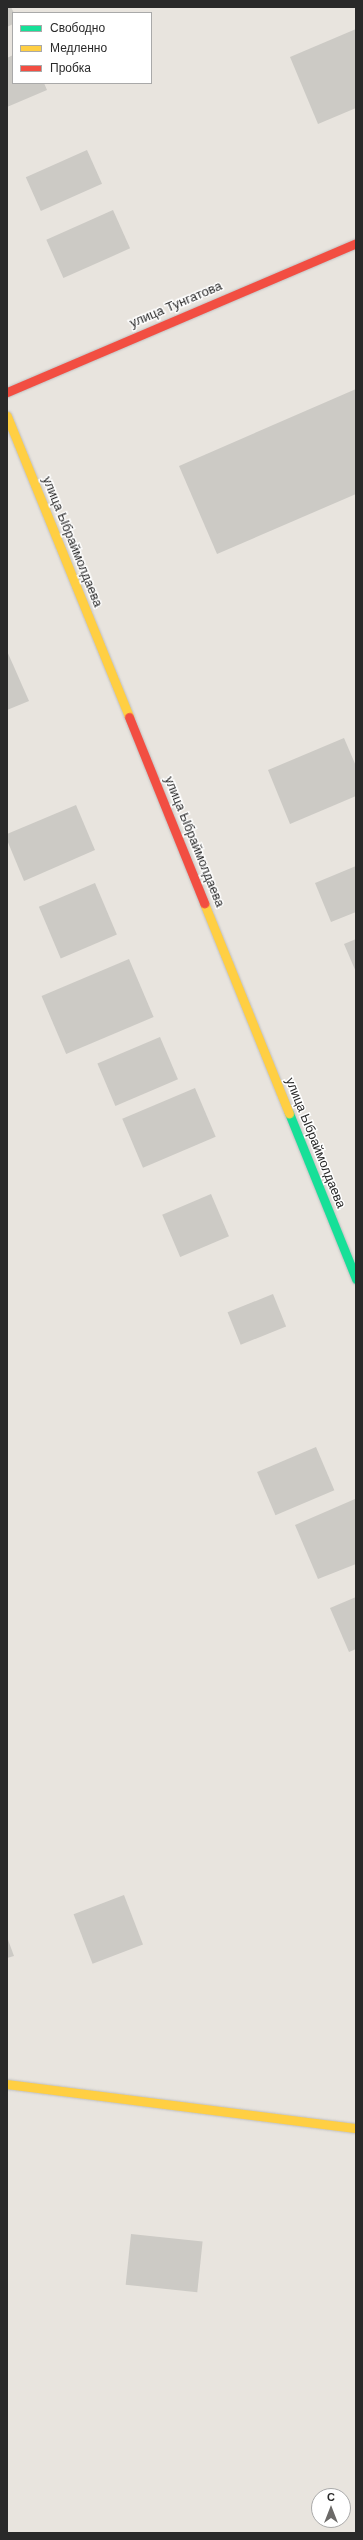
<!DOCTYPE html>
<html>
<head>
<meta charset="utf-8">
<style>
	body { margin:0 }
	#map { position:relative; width:363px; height:2540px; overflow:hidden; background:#e8e4de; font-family:Arial,sans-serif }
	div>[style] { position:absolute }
	.building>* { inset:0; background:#cccac5; transform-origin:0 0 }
	.roads { filter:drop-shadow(0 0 1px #c1c0c0) drop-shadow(0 0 1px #c1c0c0) }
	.fast>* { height:9px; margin:-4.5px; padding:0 4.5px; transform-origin:4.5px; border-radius:4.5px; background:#16e098 }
	.slow>* { height:9px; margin:-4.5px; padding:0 4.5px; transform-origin:4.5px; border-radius:4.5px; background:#ffcf43 }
	.jam>* { height:9px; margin:-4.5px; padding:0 4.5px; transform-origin:4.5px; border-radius:4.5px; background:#f24e42 }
	span { translate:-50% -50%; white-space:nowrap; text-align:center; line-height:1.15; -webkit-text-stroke:3px #fff; paint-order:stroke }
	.street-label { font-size:13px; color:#292929 }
	.frame { position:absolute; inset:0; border:8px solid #292929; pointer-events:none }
	.legend { position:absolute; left:12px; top:12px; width:140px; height:72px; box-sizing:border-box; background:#fff; border:1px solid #a9a9a9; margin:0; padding:5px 7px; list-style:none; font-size:12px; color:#292929 }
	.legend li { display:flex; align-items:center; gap:8px; height:20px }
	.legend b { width:20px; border:1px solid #a9a9a9 }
	.north { position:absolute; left:311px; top:2488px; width:40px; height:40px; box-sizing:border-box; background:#fff; border:1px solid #a9a9a9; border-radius:50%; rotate:0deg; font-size:11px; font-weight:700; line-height:16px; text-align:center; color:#292929 }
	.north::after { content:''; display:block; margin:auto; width:14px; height:18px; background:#6c6a68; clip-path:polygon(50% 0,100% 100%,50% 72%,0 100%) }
</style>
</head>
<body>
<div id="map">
	<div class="building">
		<i style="clip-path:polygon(7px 7px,11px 7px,14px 13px,13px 24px,7px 27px)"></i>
		<i style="clip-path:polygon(356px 29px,356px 108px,318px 124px,290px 57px)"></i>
		<i style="clip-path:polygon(13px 55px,13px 83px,44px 83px,47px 90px,7px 107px,7px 58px)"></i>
		<i style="left:87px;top:150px;width:37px;height:67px;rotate:66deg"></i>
		<i style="left:113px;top:210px;width:42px;height:73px;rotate:66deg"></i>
		<i style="clip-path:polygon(356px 389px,356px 494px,217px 554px,179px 466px)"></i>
		<i style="clip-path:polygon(7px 651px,29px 701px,7px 710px)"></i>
		<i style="clip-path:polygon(344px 738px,356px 766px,356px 796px,290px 824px,268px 770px)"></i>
		<i style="clip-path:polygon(76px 805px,95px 850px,24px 881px,7px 840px,7px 834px)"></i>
		<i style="clip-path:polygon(356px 866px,356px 912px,331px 922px,315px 883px)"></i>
		<i style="left:95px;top:883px;width:56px;height:61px;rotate:67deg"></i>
		<i style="clip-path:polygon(356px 939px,356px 972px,344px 944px)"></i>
		<i style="left:129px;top:959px;width:63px;height:95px;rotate:67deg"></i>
		<i style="left:160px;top:1037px;width:46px;height:68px;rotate:67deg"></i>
		<i style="left:195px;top:1088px;width:53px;height:79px;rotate:67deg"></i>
		<i style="left:211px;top:1194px;width:46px;height:53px;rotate:67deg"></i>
		<i style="left:273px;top:1294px;width:35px;height:49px;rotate:68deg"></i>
		<i style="left:316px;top:1447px;width:47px;height:64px;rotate:67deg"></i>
		<i style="clip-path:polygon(355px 1499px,356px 1564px,318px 1579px,295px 1525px)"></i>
		<i style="clip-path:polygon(356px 1597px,356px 1649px,349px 1652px,330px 1608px)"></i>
		<i style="left:124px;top:1895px;width:53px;height:54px;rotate:69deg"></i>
		<i style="clip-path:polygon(7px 1937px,14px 1956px,7px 1958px)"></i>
		<i style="left:131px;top:2234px;width:72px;height:51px;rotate:6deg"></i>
	</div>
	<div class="roads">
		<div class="fast">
			<i style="left:289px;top:1113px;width:179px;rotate:68deg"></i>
		</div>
		<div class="slow">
			<i style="left:7px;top:416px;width:325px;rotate:67.9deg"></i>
			<i style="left:204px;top:903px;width:227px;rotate:68deg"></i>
			<i style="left:7px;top:2084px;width:352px;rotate:7.2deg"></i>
		</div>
		<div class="jam">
			<i style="left:7px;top:392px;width:379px;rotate:-23.1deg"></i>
			<i style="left:129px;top:717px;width:201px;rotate:68deg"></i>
		</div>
	</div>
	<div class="street-label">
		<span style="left:176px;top:305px;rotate:-23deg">улица Тунгатова</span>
		<span style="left:72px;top:542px;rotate:68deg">улица Ыбраймолдаева</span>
		<span style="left:194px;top:842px;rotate:68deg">улица Ыбраймолдаева</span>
		<span style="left:315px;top:1143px;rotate:68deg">улица Ыбраймолдаева</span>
	</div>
	<div class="frame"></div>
	<ul class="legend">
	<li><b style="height:5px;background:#16e098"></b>Свободно</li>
	<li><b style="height:5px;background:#ffcf43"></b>Медленно</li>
	<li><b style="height:5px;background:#f24e42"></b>Пробка</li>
	</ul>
	<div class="north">С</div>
</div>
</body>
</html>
